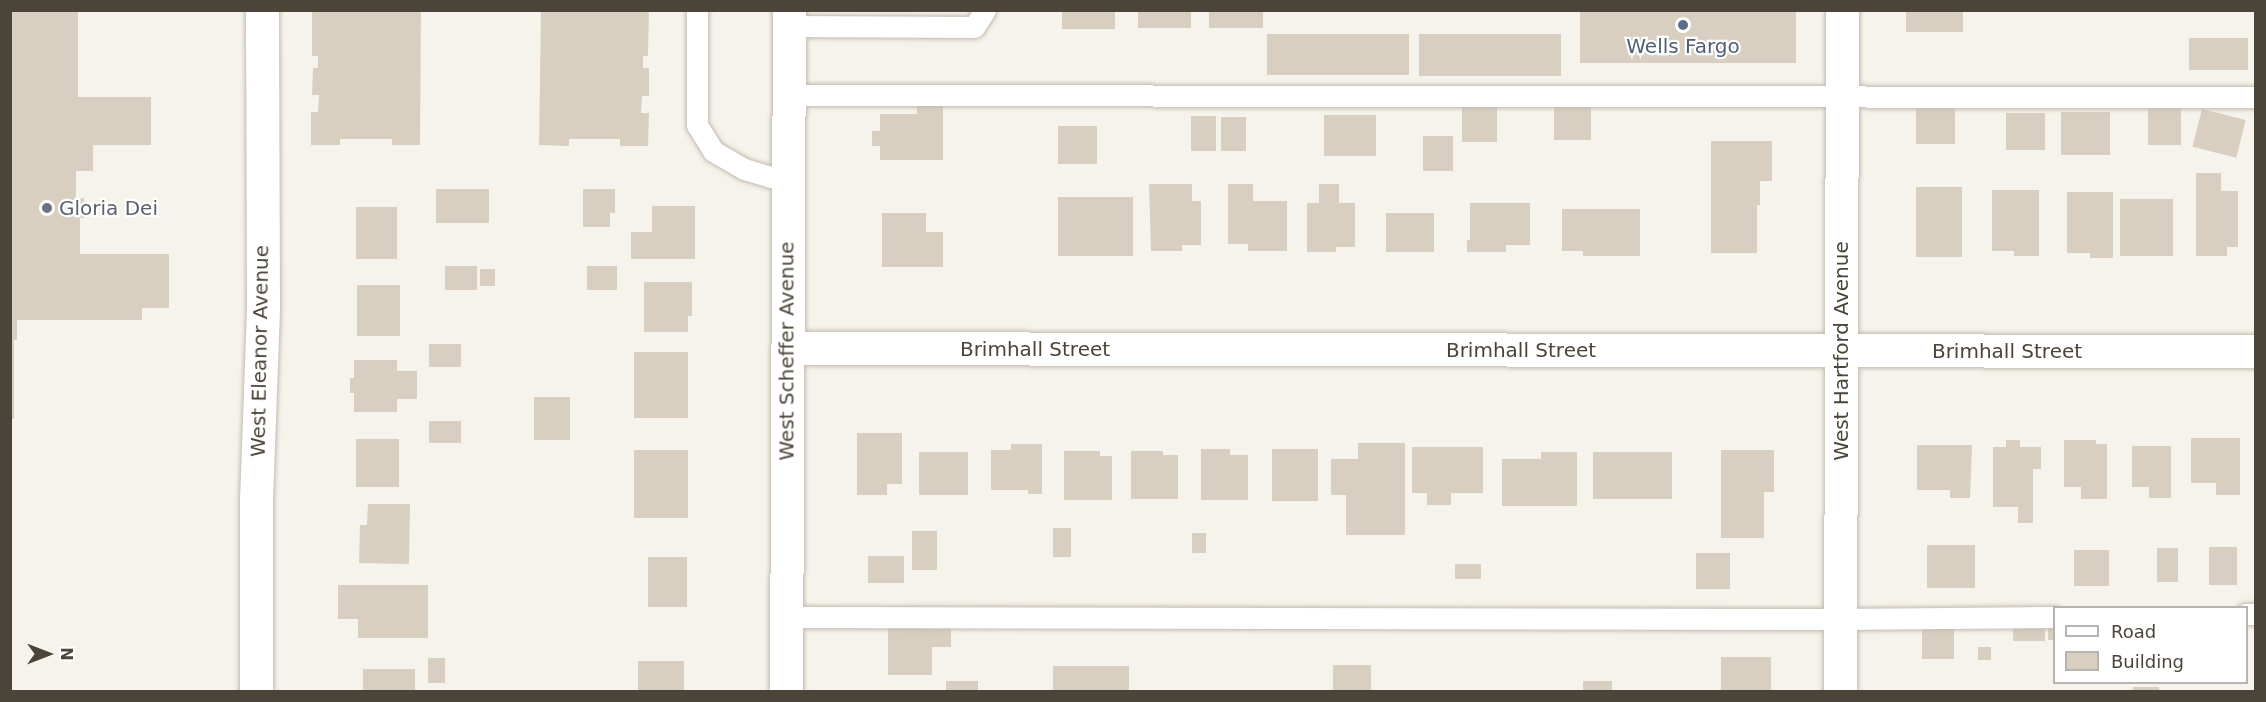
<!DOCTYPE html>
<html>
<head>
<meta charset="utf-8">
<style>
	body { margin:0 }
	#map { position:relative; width:2266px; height:702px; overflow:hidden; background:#f6f3ec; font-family:"DejaVu Sans",sans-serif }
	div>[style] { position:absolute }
	.building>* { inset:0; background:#d8cfc1; transform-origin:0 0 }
	.roads { filter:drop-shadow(0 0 2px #c2bbae) drop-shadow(0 0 2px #c2bbae) }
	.service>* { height:21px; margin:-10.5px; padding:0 10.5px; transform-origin:10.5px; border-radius:10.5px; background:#fff }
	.minor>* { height:33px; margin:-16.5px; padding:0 16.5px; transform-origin:16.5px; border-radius:16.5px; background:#fff }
	.dots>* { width:16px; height:16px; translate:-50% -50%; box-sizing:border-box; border:3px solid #fff; border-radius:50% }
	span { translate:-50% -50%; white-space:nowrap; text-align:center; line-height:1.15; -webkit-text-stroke:4.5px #fff; paint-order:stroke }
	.service-label { font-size:20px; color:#4e5e75 }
	.worship-label { font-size:20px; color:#5b616d }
	.left { translate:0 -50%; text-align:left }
	.street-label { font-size:20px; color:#4b4439 }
	.frame { position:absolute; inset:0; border:12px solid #4b4439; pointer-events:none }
	.legend { position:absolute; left:2053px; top:606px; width:195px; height:78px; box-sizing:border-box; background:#fff; border:2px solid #b7b4b0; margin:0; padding:8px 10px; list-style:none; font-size:18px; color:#4b4439 }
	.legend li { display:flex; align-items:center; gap:12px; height:30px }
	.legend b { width:30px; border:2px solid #b7b4b0 }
	.north { position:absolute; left:18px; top:624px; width:60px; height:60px; -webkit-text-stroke:4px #fff; paint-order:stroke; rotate:90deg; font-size:16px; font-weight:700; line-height:24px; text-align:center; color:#4b4439 }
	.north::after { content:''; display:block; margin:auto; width:21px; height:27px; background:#4b4439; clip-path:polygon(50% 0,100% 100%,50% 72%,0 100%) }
</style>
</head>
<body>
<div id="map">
	<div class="building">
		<i style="clip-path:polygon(10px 10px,78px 10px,78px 97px,151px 97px,151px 145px,93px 145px,93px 171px,76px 171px,76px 198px,84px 198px,84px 218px,80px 218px,80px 254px,169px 254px,169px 308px,142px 308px,142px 320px,17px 320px,17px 340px,14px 340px,14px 419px,10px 419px)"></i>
		<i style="clip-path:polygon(312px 10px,421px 10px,420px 145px,392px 145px,392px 139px,340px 139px,340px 145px,311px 145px,311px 112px,318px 112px,319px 95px,312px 95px,313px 68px,318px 68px,318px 56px,312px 56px)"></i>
		<i style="clip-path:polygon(541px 10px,649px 10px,648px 56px,643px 56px,643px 68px,649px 68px,649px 96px,642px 96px,641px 113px,649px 113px,648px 146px,620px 146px,620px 139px,569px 139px,569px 146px,539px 145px)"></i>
		<i style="left:1062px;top:10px;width:53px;height:19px"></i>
		<i style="left:1138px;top:10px;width:53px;height:18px"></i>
		<i style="left:1209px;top:10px;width:54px;height:18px"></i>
		<i style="left:1580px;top:10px;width:216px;height:53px"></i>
		<i style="left:1906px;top:10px;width:57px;height:22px"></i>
		<i style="left:1267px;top:34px;width:142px;height:41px"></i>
		<i style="left:1419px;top:34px;width:142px;height:42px"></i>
		<i style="left:2189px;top:38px;width:59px;height:32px"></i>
		<i style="clip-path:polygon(917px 103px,943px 103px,943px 160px,880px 160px,880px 146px,872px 146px,872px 131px,880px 131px,880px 114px,917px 114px)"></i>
		<i style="left:1462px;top:104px;width:35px;height:38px"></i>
		<i style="left:1554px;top:104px;width:37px;height:36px"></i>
		<i style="left:1916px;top:108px;width:39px;height:36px"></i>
		<i style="left:2148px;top:108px;width:33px;height:37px"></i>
		<i style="left:2202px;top:109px;width:45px;height:39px;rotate:14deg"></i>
		<i style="left:2061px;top:112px;width:49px;height:43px"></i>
		<i style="left:2006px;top:113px;width:39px;height:37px"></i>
		<i style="left:1324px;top:115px;width:52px;height:41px"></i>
		<i style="left:1191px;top:116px;width:25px;height:35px"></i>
		<i style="left:1221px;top:117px;width:25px;height:34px"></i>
		<i style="left:1058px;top:126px;width:39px;height:38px"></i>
		<i style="left:1423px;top:136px;width:30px;height:35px"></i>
		<i style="clip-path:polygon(1711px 141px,1772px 141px,1772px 181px,1760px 181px,1760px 205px,1757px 205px,1757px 253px,1711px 253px)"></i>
		<i style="clip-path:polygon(2196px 173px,2221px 173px,2221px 191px,2238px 191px,2238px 247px,2227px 247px,2227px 256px,2196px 256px)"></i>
		<i style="clip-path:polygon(1149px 184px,1192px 184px,1192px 201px,1201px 201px,1201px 245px,1182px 245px,1182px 251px,1151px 251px)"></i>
		<i style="clip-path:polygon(1228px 184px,1253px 184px,1253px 201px,1287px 201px,1287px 251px,1248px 251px,1248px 244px,1228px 244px)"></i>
		<i style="clip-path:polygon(1319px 184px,1339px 184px,1339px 203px,1355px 203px,1355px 247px,1336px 247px,1336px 252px,1307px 252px,1307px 203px,1319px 203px)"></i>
		<i style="left:1916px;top:187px;width:46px;height:70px"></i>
		<i style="left:436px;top:189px;width:53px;height:34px"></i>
		<i style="clip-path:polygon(583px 189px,615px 189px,615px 213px,610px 213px,610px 227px,583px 227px)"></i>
		<i style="clip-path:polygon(1992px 190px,2039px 190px,2039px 256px,2014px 256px,2014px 251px,1992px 251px)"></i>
		<i style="clip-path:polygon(2067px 192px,2113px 192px,2113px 258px,2090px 258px,2090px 253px,2067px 253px)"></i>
		<i style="left:1058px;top:197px;width:75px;height:59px"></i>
		<i style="left:2120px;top:199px;width:53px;height:57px"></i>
		<i style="clip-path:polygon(1470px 203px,1530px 203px,1530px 245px,1506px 245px,1506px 252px,1467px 252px,1467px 240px,1470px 240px)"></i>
		<i style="clip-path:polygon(652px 206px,695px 206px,695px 259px,631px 259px,631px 232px,652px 232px)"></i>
		<i style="left:356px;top:207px;width:41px;height:52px"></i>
		<i style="clip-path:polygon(1562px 209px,1640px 209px,1640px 256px,1583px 256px,1583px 251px,1562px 251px)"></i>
		<i style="clip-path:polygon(882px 213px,926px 213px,926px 232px,943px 232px,943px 267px,882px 267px)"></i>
		<i style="left:1386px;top:213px;width:48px;height:39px"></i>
		<i style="left:445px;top:266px;width:32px;height:24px"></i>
		<i style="left:587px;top:266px;width:30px;height:24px"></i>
		<i style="left:480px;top:269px;width:15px;height:17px"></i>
		<i style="clip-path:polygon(644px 282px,692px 282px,692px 316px,688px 316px,688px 332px,644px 332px)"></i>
		<i style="left:357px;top:285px;width:43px;height:51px"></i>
		<i style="left:429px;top:344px;width:32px;height:23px"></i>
		<i style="left:634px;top:352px;width:54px;height:66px"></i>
		<i style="clip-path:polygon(354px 360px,397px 360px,397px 371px,417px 371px,417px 399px,397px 399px,397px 412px,354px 412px,354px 393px,350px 393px,350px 378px,354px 378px)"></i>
		<i style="left:534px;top:397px;width:36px;height:43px"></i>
		<i style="left:429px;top:421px;width:32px;height:22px"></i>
		<i style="clip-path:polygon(857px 433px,902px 433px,902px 484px,887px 484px,887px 495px,857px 495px)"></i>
		<i style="clip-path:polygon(2191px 438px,2240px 438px,2240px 495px,2216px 495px,2216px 483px,2191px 483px)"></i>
		<i style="left:356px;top:439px;width:43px;height:48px"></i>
		<i style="clip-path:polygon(2006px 440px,2020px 440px,2020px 447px,2041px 447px,2041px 469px,2033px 469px,2033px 523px,2018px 523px,2018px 507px,1993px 507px,1993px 447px,2006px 447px)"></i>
		<i style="clip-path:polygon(2064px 440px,2096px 440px,2096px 444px,2107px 444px,2107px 499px,2081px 499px,2081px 487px,2064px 487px)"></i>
		<i style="clip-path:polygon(1358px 443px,1405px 443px,1405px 535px,1346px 535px,1346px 495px,1331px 495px,1331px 459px,1358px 459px)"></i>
		<i style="clip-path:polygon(1011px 444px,1042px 444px,1042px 494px,1028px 494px,1028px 490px,991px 490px,991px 450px,1011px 450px)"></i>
		<i style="clip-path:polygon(1917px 445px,1972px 445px,1970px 498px,1950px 498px,1950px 490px,1917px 490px)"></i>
		<i style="clip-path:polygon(2132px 446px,2171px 446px,2171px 498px,2149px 498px,2149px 487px,2132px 487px)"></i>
		<i style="clip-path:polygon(1412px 447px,1483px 447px,1483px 493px,1451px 493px,1451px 505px,1427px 505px,1427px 493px,1412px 493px)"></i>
		<i style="clip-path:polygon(1201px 449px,1230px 449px,1230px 455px,1248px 455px,1248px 500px,1201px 500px)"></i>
		<i style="left:1272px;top:449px;width:46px;height:52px"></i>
		<i style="left:634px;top:450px;width:54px;height:68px"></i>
		<i style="clip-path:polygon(1721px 450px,1774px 450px,1774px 492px,1764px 492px,1764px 538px,1721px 538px)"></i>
		<i style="clip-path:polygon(1064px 451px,1100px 451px,1100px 456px,1112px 456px,1112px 500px,1064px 500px)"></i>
		<i style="clip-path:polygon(1131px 451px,1163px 451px,1163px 455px,1178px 455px,1178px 499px,1131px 499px)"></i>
		<i style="left:919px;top:452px;width:49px;height:43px"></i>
		<i style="clip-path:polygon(1541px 452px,1577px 452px,1577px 506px,1502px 506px,1502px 459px,1541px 459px)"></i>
		<i style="left:1593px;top:452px;width:79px;height:47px"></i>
		<i style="clip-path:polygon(368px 504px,410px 504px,409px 564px,359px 563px,360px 525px,367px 525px)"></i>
		<i style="left:1053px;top:528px;width:18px;height:29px"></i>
		<i style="left:912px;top:531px;width:25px;height:39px"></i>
		<i style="left:1192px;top:533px;width:14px;height:20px"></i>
		<i style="left:1927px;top:545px;width:48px;height:43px"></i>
		<i style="left:2209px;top:547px;width:28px;height:38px"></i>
		<i style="left:2157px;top:548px;width:21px;height:34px"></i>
		<i style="left:2074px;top:550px;width:35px;height:36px"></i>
		<i style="left:1696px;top:553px;width:34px;height:36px"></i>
		<i style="left:868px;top:556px;width:36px;height:27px"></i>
		<i style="left:648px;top:557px;width:39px;height:50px"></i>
		<i style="left:1455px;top:564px;width:26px;height:15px"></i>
		<i style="clip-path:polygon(338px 585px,428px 585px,428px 638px,358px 638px,358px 619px,338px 619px)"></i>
		<i style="left:2013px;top:620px;width:32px;height:21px"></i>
		<i style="left:2048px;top:620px;width:6px;height:20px"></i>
		<i style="clip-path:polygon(888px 626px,951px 626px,951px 647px,932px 647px,932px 675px,888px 675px)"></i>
		<i style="left:1922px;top:627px;width:32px;height:32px"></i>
		<i style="left:1978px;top:647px;width:13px;height:13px"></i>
		<i style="left:1721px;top:657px;width:50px;height:35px"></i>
		<i style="left:428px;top:658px;width:17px;height:25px"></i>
		<i style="left:638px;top:661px;width:46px;height:31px"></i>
		<i style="left:1333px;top:665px;width:38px;height:27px"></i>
		<i style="left:1053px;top:666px;width:76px;height:26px"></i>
		<i style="left:363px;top:669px;width:52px;height:23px"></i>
		<i style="left:946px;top:681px;width:32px;height:11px"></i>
		<i style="left:1583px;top:681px;width:29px;height:11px"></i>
		<i style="left:2133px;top:687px;width:26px;height:5px"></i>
	</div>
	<div class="roads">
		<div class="service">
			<i style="left:697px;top:10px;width:115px;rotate:90deg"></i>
			<i style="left:697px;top:125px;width:31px;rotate:58deg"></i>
			<i style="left:713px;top:151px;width:36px;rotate:30deg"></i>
			<i style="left:744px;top:169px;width:46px;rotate:16.5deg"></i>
			<i style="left:788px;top:26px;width:186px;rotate:0.3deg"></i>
			<i style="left:974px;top:27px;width:20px;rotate:-57deg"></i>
			<i style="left:788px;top:95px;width:1468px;rotate:0.08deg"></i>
			<i style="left:2246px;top:614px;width:10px"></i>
			<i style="left:786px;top:617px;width:1053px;rotate:0.11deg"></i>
			<i style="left:1839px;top:619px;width:215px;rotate:-0.5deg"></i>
		</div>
		<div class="minor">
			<i style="left:787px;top:348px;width:1469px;rotate:0.12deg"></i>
			<i style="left:256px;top:692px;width:192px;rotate:-90deg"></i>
			<i style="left:256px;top:500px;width:194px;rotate:-87.9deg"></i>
			<i style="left:263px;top:306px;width:296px;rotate:-90.2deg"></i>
			<i style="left:786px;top:692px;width:682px;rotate:-89.75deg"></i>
			<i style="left:1840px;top:692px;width:682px;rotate:-89.83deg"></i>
		</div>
	</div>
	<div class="dots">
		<i style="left:1683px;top:25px;background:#5c6f8a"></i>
		<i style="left:47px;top:208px;background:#6b7280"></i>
	</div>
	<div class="service-label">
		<span style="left:1683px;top:46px">Wells Fargo</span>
	</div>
	<div class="worship-label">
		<span class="left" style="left:59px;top:208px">Gloria Dei</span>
	</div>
	<div class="street-label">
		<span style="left:1035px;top:349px">Brimhall Street</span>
		<span style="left:1521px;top:350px">Brimhall Street</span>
		<span style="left:260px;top:351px;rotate:-89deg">West Eleanor Avenue</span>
		<span style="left:787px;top:351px;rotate:-90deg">West Scheffer Avenue</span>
		<span style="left:1841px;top:351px;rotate:-90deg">West Hartford Avenue</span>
		<span style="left:2007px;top:351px">Brimhall Street</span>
	</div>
	<div class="frame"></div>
	<ul class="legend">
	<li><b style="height:8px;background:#fff"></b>Road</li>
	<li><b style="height:16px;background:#d8cfc1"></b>Building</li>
	</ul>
	<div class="north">N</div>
</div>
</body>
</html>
